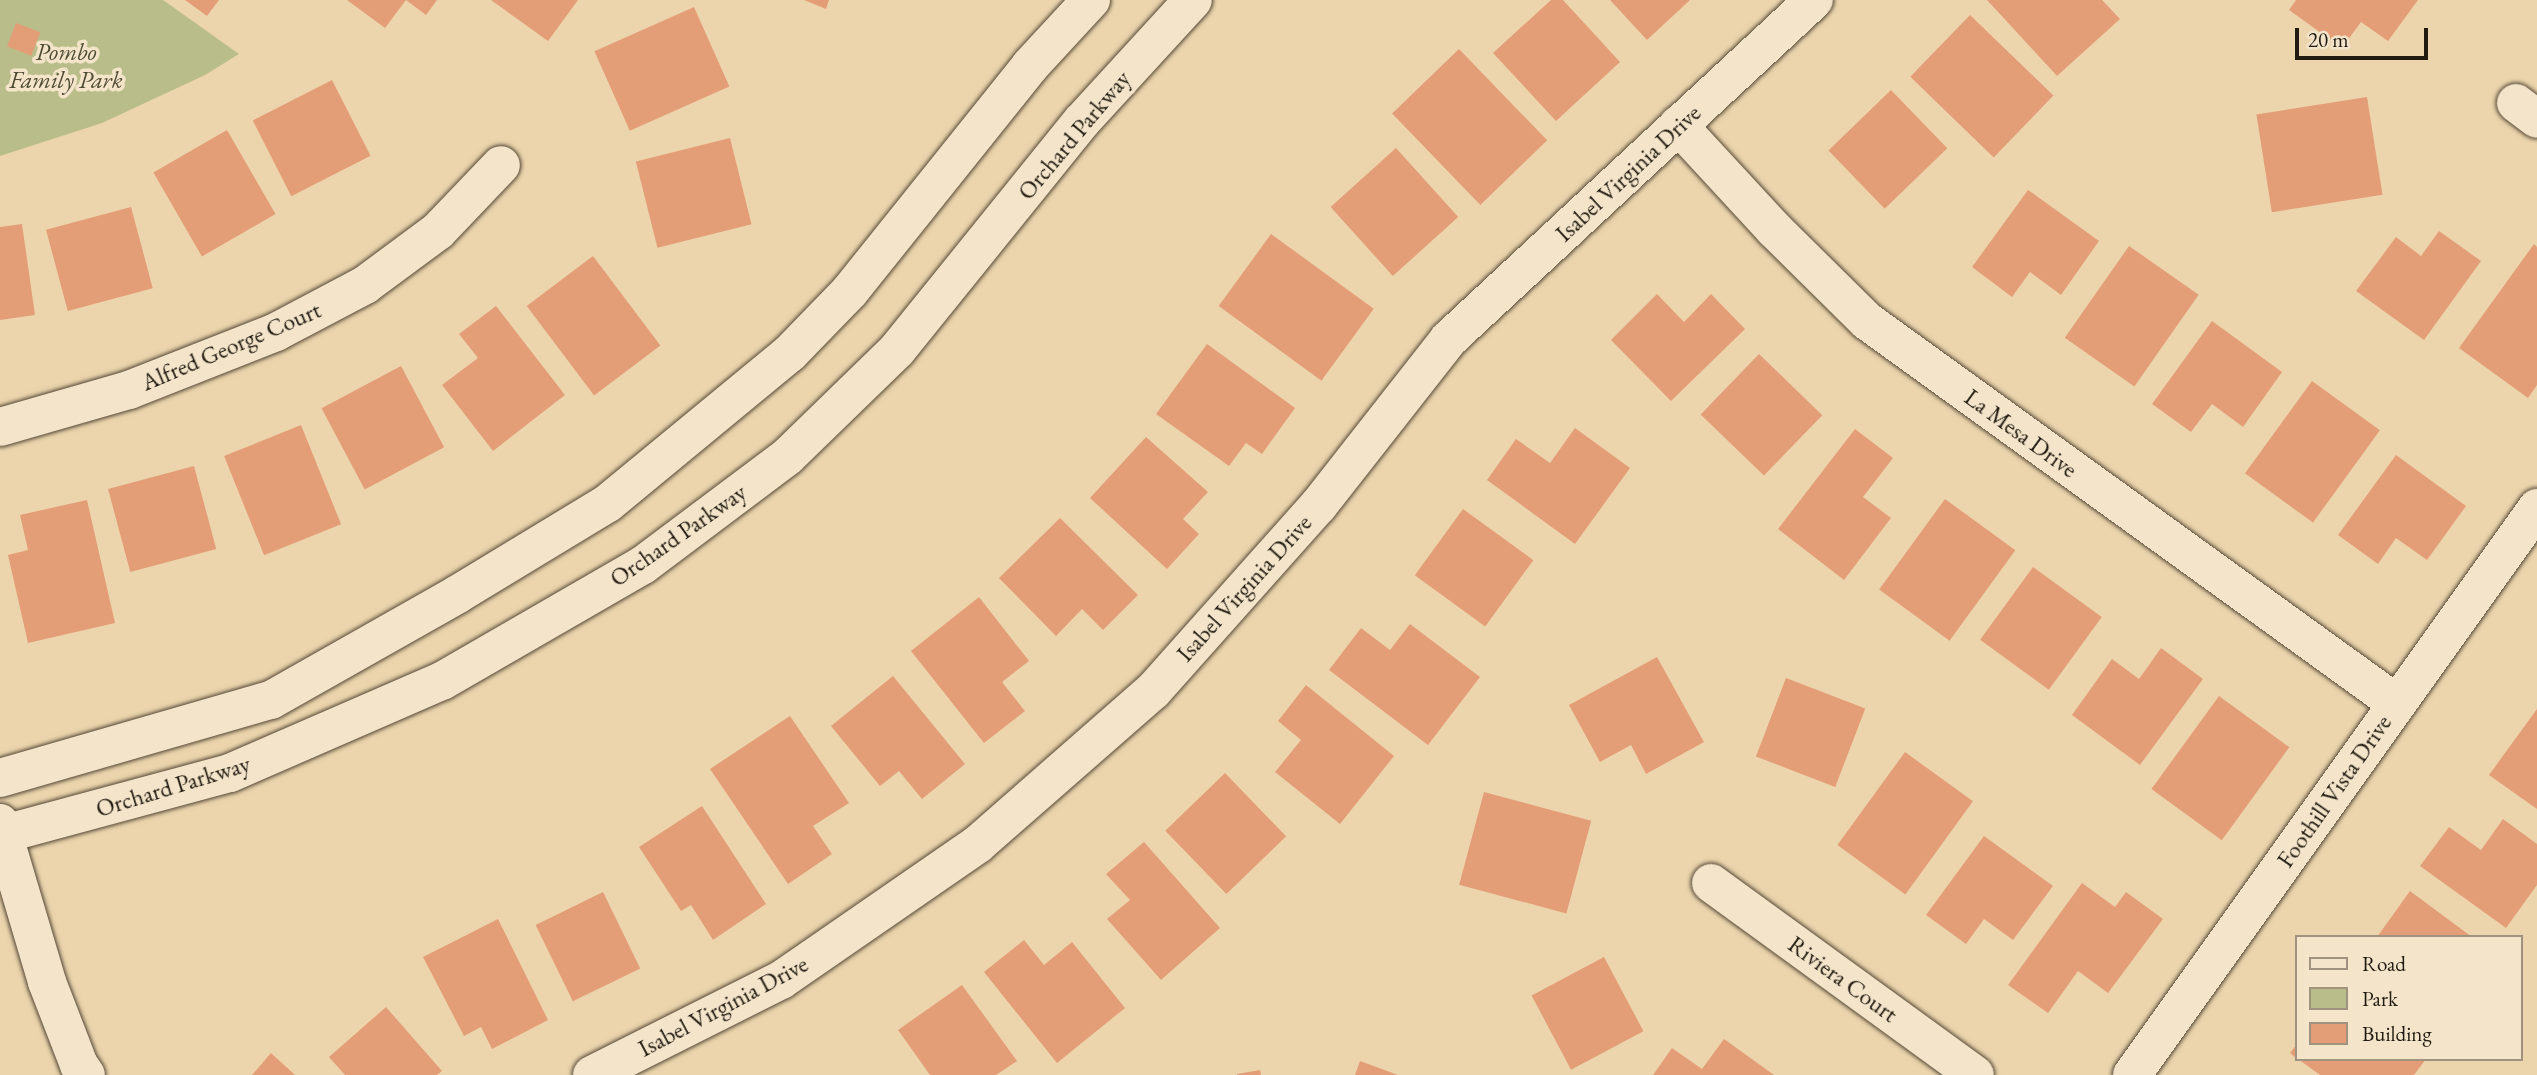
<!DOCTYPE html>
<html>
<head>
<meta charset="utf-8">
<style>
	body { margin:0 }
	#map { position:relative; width:2537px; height:1075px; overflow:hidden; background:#ecd5ad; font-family:"EB Garamond",serif }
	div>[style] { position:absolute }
	.green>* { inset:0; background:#b9bd89 }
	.building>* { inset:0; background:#e49e77; transform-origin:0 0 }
	.roads { filter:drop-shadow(0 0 2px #544937) drop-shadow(0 0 2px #544937) }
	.minor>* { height:38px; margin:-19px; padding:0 19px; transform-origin:19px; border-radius:19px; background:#f3e4ca }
	.tertiary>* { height:38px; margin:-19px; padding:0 19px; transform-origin:19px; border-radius:19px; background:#f3e4ca }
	span { translate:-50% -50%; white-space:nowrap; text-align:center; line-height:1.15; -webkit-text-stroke:7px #f3e4ca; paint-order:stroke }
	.park-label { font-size:24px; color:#4f4b34; font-style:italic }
	.street-label { font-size:24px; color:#211a10 }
	.legend { position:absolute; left:2295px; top:935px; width:228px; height:126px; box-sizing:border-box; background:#f3e4ca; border:2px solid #9f9380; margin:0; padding:9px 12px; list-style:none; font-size:21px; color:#211a10 }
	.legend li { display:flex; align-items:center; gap:14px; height:35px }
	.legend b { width:35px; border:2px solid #9f9380 }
	.scale { position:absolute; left:2295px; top:28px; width:133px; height:32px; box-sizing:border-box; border:4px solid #211a10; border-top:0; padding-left:9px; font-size:21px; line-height:24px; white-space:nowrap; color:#211a10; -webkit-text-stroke:5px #f3e4ca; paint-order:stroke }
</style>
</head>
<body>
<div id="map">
	<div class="green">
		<i style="clip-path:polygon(0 0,163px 0,239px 54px,205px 75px,102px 123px,0 156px)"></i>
	</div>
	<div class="building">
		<i style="clip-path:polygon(185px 0,219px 0,207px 16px)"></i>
		<i style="clip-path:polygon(347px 0,406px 0,385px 28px)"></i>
		<i style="clip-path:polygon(406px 0,437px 0,426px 15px)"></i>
		<i style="clip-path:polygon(491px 0,578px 0,548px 41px)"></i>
		<i style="clip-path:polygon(804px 0,829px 0,826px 9px)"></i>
		<i style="clip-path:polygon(1551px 0,1563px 0,1620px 62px,1556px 121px,1493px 53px)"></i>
		<i style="clip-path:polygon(1610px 0,1690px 0,1647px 40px)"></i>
		<i style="clip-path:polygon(1987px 0,2102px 0,2120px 19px,2057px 76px)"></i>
		<i style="clip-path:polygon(2296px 0,2418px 0,2388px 41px,2361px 22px,2342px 48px,2289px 10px)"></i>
		<i style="left:694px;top:7px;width:87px;height:109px;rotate:66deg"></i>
		<i style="left:1970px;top:15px;width:116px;height:86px;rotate:44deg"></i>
		<i style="left:16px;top:23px;width:26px;height:25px;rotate:21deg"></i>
		<i style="left:1459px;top:49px;width:127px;height:93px;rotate:46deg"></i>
		<i style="left:332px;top:80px;width:85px;height:89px;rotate:63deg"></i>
		<i style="left:1891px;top:90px;width:81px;height:87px;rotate:46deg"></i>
		<i style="left:2367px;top:97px;width:99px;height:112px;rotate:81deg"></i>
		<i style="left:227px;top:130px;width:97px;height:85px;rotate:60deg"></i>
		<i style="left:730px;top:138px;width:89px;height:97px;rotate:76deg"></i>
		<i style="left:1396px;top:148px;width:93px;height:88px;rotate:48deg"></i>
		<i style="clip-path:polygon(2028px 190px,2099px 241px,2061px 295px,2030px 272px,2012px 297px,1972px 267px)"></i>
		<i style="left:131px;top:207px;width:84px;height:88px;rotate:75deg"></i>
		<i style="clip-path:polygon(22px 224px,35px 315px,0 320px,0 227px)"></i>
		<i style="clip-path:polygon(2439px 231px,2481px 261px,2424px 340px,2356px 291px,2396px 237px,2421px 256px)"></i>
		<i style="left:1271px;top:234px;width:127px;height:89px;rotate:36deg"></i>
		<i style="clip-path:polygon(2534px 244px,2537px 247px,2537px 385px,2528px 398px,2459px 348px)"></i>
		<i style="left:2129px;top:246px;width:85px;height:112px;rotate:35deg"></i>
		<i style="left:593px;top:256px;width:112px;height:83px;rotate:53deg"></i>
		<i style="clip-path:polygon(1657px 294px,1684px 322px,1711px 294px,1745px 329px,1671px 401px,1611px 340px)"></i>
		<i style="clip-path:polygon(496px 306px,565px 395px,493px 451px,442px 385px,478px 358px,459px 334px)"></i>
		<i style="clip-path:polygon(2212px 321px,2282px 372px,2243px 427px,2212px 404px,2191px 432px,2152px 404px)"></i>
		<i style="clip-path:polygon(1207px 344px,1295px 408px,1262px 454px,1246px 443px,1229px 466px,1156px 414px)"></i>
		<i style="left:1759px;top:354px;width:88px;height:84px;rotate:44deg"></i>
		<i style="left:401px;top:366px;width:92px;height:90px;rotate:62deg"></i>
		<i style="left:2312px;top:381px;width:84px;height:114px;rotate:36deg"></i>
		<i style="left:301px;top:425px;width:107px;height:83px;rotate:68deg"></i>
		<i style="clip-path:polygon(1575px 428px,1630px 468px,1575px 544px,1487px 480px,1516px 439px,1550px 463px)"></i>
		<i style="clip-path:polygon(1855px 429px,1893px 458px,1863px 497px,1891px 518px,1844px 580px,1778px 529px)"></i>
		<i style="clip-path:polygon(1146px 437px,1208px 492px,1183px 519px,1199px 534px,1167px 569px,1090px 498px)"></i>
		<i style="clip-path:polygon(2396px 455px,2466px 506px,2427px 560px,2396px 538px,2378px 564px,2338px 535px)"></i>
		<i style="left:194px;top:466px;width:86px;height:89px;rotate:75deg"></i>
		<i style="left:1945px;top:499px;width:87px;height:112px;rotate:36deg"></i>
		<i style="clip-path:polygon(87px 500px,115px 623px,28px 643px,8px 555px,28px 550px,20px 515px)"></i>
		<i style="left:1463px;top:509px;width:87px;height:82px;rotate:36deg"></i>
		<i style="clip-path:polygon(1060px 518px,1138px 595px,1103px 630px,1082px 609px,1056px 636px,999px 578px)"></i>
		<i style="left:2033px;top:567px;width:85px;height:90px;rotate:36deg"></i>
		<i style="clip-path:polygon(979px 597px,1029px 661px,1002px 682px,1025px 711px,984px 743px,911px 651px)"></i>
		<i style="clip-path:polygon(1410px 624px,1480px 677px,1428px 745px,1329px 670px,1361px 628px,1390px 650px)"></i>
		<i style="clip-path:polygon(2161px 648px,2203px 679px,2140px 765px,2072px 715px,2112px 659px,2139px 679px)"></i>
		<i style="clip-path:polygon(1657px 657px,1704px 742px,1646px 774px,1631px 745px,1600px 762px,1569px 705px)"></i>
		<i style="clip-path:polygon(893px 676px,965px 764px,922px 799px,899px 771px,880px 786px,831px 726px)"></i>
		<i style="left:1786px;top:678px;width:85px;height:84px;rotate:21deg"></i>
		<i style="clip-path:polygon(1306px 685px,1394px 756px,1340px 824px,1275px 772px,1301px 740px,1278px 721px)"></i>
		<i style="left:2219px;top:696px;width:87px;height:115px;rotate:36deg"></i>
		<i style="clip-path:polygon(2537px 709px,2537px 809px,2489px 775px)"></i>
		<i style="clip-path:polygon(790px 716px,849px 803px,813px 826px,832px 854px,788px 884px,710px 769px)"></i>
		<i style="left:1905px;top:752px;width:84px;height:115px;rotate:36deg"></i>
		<i style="left:1225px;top:773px;width:88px;height:83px;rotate:46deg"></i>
		<i style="left:1484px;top:792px;width:111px;height:96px;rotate:15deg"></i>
		<i style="clip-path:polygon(702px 806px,766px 904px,713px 940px,691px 905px,681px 911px,639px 847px)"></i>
		<i style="clip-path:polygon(2503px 819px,2537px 844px,2537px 885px,2506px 928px,2420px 866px,2449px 827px,2481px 850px)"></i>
		<i style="clip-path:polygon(1984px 836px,2053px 886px,2013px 940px,1984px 919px,1966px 944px,1926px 915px)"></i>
		<i style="clip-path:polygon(1144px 842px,1220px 928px,1161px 980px,1107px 919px,1130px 900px,1106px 874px)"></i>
		<i style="clip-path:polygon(2082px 883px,2115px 907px,2126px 892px,2163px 919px,2108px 993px,2078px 971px,2048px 1013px,2008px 985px)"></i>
		<i style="clip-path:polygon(2410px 891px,2472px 937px,2377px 937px)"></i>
		<i style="left:603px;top:892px;width:85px;height:75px;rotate:64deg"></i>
		<i style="clip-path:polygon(498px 919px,548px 1020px,492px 1049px,481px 1027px,464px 1036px,423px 957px)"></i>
		<i style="clip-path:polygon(1024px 940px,1044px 965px,1072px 942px,1125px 1008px,1057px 1063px,984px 972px)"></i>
		<i style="left:1604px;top:957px;width:84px;height:82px;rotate:62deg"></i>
		<i style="clip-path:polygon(962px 985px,1017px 1061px,996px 1075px,930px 1075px,898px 1030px)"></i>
		<i style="clip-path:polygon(386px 1007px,442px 1071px,437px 1075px,345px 1075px,329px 1057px)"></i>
		<i style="clip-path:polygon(1724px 1039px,1774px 1075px,1653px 1075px,1672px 1048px,1702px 1069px)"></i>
		<i style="clip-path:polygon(2297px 1044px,2297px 1059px,2290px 1053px)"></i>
		<i style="clip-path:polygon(271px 1053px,295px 1075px,252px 1075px)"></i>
		<i style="clip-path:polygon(2298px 1059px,2426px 1059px,2414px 1075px,2320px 1075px)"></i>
		<i style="clip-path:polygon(1360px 1061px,1398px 1075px,1355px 1075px)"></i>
		<i style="clip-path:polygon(1260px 1070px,1261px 1075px,1237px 1075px,1237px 1074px)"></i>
	</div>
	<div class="roads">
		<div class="minor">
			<i style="left:2516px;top:103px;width:26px;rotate:37deg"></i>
			<i style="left:1678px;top:125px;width:142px;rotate:47.3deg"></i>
			<i style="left:1774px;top:229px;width:131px;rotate:44.7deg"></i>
			<i style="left:1867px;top:321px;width:653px;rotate:35.83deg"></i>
			<i style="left:0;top:427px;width:134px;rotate:-16deg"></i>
			<i style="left:129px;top:390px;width:158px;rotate:-21.5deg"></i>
			<i style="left:276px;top:332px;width:101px;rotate:-27.8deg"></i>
			<i style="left:365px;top:285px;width:91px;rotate:-36.5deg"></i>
			<i style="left:438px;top:231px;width:91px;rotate:-46.3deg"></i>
			<i style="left:0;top:823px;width:166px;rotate:73.5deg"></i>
			<i style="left:47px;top:982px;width:89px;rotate:68.9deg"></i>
			<i style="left:79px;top:1065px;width:12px;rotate:55deg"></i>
			<i style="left:1711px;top:883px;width:326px;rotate:36deg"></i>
			<i style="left:592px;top:1075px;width:212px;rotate:-26.7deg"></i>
			<i style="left:781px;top:980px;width:239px;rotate:-34.6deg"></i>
			<i style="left:978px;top:844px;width:232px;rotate:-41.2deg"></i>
			<i style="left:1153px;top:691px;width:248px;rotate:-48.3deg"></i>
			<i style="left:1318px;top:506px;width:212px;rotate:-51.9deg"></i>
			<i style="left:1449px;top:339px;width:498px;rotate:-42.9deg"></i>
			<i style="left:2132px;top:1075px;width:697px;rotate:-54.46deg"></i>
		</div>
		<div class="tertiary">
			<i style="left:0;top:778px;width:282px;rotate:-16.1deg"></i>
			<i style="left:271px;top:700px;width:215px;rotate:-29.5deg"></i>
			<i style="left:458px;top:594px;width:175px;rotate:-31.2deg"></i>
			<i style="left:608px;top:503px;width:236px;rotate:-39.5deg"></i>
			<i style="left:790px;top:353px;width:86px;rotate:-45.9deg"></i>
			<i style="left:850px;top:291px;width:288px;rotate:-51.3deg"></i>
			<i style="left:1030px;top:66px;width:90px;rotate:-47.3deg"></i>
			<i style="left:0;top:835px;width:238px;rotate:-15.1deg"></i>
			<i style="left:230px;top:773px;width:231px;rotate:-23.5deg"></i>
			<i style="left:442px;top:681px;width:232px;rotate:-30deg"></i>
			<i style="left:643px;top:565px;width:181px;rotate:-36.9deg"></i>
			<i style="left:788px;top:456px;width:152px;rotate:-44.2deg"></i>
			<i style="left:897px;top:350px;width:294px;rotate:-51.1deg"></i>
			<i style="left:1082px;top:121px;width:164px;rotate:-47.5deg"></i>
		</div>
	</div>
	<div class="park-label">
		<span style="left:66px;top:66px">Pombo<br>Family Park</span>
	</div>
	<div class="street-label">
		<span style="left:1074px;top:135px;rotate:-50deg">Orchard Parkway</span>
		<span style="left:1628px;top:173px;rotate:-43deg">Isabel Virginia Drive</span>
		<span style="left:231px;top:346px;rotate:-23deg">Alfred George Court</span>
		<span style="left:2021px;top:433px;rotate:36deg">La Mesa Drive</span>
		<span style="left:678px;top:535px;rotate:-35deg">Orchard Parkway</span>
		<span style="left:1244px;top:588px;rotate:-48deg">Isabel Virginia Drive</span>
		<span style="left:173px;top:786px;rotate:-17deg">Orchard Parkway</span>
		<span style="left:2334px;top:791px;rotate:-55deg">Foothill Vista Drive</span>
		<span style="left:1843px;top:979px;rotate:36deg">Riviera Court</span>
		<span style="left:723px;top:1006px;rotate:-28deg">Isabel Virginia Drive</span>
	</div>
	<ul class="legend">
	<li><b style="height:9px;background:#f3e4ca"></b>Road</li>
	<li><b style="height:19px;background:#b9bd89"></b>Park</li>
	<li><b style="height:19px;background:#e49e77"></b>Building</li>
	</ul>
	<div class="scale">20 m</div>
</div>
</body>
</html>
